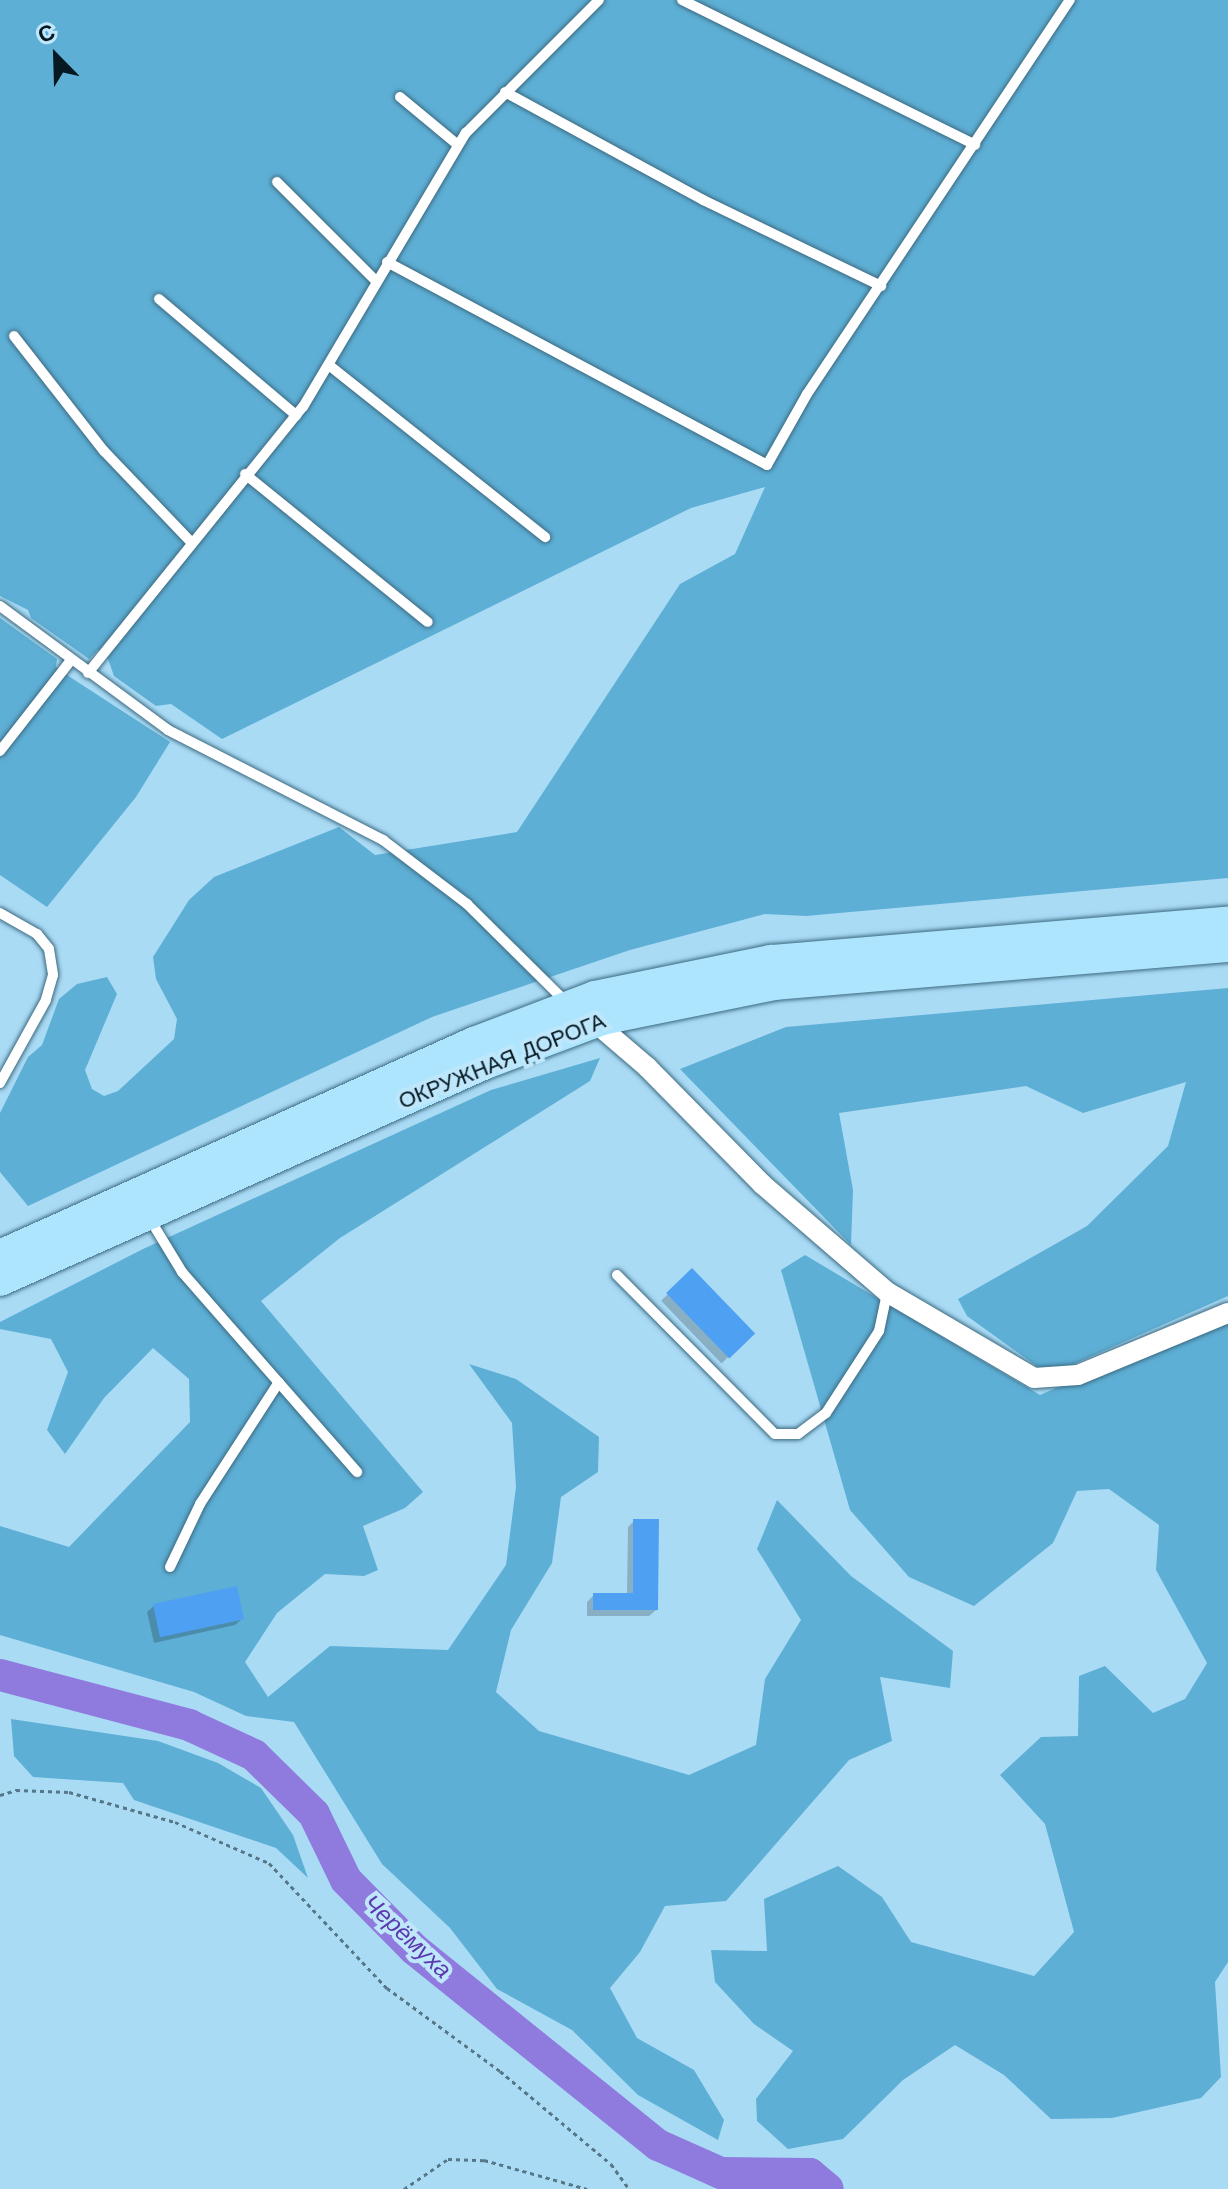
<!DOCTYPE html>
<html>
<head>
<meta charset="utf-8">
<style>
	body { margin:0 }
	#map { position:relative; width:1228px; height:2189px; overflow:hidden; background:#aadbf5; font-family:"Work Sans",sans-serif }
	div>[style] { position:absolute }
	.green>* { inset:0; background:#5eafd5 }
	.shadow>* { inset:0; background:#0003; transform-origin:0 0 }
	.river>* { height:32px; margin:-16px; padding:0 16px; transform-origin:16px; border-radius:16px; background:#8f7bde }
	.building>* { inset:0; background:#4ea0f3; transform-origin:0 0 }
	.path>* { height:3px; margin-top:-1.5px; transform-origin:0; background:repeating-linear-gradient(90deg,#578 0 4px,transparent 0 8px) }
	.roads { filter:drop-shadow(0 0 2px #3c6a81) drop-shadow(0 0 2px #3c6a81) }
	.lane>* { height:10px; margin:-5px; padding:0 5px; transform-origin:5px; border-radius:5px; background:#fff }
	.street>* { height:20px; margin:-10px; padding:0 10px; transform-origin:10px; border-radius:10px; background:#fff }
	.primary>* { height:32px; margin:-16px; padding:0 16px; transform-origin:16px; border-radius:16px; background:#ade5fe }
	span { translate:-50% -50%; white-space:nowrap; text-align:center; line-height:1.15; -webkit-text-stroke:8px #bfe7fb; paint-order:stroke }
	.street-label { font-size:22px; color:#061923 }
	.water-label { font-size:24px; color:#5b3aaf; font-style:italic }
	.north { position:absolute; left:16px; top:16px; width:80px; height:80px; -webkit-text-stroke:6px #bfe7fb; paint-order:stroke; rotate:337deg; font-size:22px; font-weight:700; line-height:32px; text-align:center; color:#061923 }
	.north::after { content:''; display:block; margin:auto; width:28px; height:36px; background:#061923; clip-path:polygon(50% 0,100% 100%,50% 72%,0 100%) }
</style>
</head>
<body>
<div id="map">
	<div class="green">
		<i style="clip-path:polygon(0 0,1228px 0,1228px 878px,806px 916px,765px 914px,630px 950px,432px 1017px,28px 1206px,0 1172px,0 1113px,28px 1057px,42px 1045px,59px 999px,77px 984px,107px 977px,117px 994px,85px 1070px,92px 1089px,104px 1096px,118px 1091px,174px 1039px,177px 1019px,156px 979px,153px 957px,189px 900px,214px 877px,339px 827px,375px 855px,517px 832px,680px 584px,735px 554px,765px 487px,691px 508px,222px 739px,171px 704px,156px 706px,114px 676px,108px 659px,98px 650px,89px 659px,31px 618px,28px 610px,0 596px)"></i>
		<i style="clip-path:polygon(0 618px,57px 659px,56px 667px,70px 677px,170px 742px,136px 797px,47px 907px,0 875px)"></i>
		<i style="clip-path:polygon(1228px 988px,1228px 1296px,1049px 1375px,967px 1316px,958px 1299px,1087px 1226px,1168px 1146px,1186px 1082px,1083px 1113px,1026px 1086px,839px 1113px,853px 1190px,851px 1245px,680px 1069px,786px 1027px)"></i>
		<i style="clip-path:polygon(600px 1058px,590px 1081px,340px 1238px,261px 1301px,423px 1492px,405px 1508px,363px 1526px,378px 1570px,364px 1576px,325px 1574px,277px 1613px,245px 1662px,268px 1697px,330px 1646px,448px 1650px,506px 1565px,516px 1487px,512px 1423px,469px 1364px,516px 1379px,599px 1437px,598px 1472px,561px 1497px,552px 1563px,511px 1630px,496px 1692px,539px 1731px,689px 1775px,756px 1745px,765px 1679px,801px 1620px,757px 1549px,777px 1500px,851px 1576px,953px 1651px,950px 1688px,880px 1677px,892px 1741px,849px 1760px,726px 1901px,665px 1906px,640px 1952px,610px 1988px,637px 2038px,694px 2070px,724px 2120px,718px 2140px,638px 2095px,572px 2030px,497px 1989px,450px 1928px,382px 1864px,294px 1722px,246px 1716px,194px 1692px,0 1635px,0 1526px,69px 1547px,190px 1422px,189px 1379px,153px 1348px,104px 1398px,65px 1454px,47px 1430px,68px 1372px,51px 1339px,0 1329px,0 1322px,143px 1249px,491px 1090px)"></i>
		<i style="clip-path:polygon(805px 1255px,1040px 1395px,1228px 1312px,1228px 1962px,1215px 1982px,1221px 2077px,1201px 2098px,1112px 2118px,1051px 2119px,1004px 2075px,955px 2045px,903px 2080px,843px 2139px,788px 2149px,757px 2121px,756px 2099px,793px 2051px,754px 2024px,715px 1982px,711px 1950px,767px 1951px,764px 1899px,838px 1866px,882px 1897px,911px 1942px,1034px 1976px,1074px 1932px,1045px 1824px,1000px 1775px,1041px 1737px,1078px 1736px,1079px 1676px,1105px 1666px,1153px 1713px,1185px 1699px,1207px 1663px,1156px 1570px,1159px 1525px,1109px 1489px,1077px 1491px,1053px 1543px,974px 1606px,909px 1577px,850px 1510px,781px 1270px)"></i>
		<i style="clip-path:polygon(11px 1719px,158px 1741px,218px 1763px,261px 1788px,293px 1835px,308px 1878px,276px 1848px,134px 1800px,123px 1783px,33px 1777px,14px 1756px)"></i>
	</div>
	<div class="shadow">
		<i style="left:692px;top:1271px;width:87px;height:43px;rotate:46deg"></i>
		<i style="clip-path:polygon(634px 1521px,656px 1610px,649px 1616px,587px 1616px,587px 1602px,594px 1595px,627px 1595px,628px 1527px)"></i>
		<i style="clip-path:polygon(154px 1606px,242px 1619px,235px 1625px,154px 1643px,147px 1612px)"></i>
	</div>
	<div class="river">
		<i style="left:0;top:1675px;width:196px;rotate:14.8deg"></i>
		<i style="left:189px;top:1725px;width:72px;rotate:24.8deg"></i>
		<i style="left:254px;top:1755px;width:84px;rotate:44.5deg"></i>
		<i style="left:314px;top:1814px;width:73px;rotate:64.1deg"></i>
		<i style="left:346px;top:1880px;width:97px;rotate:45.4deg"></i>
		<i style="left:414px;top:1949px;width:313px;rotate:38.8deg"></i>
		<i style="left:658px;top:2145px;width:69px;rotate:24deg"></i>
		<i style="left:721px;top:2173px;width:89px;rotate:0.6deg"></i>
		<i style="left:810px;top:2174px;width:23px;rotate:40deg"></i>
	</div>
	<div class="building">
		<i style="left:692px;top:1268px;width:91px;height:36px;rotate:46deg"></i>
		<i style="clip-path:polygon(633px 1519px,659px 1519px,658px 1610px,593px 1610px,593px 1593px,633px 1593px)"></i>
		<i style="left:237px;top:1586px;width:34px;height:86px;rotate:78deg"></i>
	</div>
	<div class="path">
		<i style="left:0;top:1795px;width:17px;rotate:-17deg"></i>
		<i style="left:16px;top:1790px;width:53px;rotate:2.2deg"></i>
		<i style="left:69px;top:1792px;width:110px;rotate:15.8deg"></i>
		<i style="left:175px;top:1822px;width:103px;rotate:23.6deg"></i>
		<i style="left:269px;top:1863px;width:172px;rotate:46.7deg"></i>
		<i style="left:387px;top:1988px;width:140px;rotate:36.3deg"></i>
		<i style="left:500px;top:2071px;width:145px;rotate:40deg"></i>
		<i style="left:611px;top:2164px;width:31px;rotate:54deg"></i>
		<i style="left:404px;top:2189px;width:53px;rotate:-34.3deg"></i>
		<i style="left:448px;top:2159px;width:36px;rotate:2deg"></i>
		<i style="left:484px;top:2160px;width:107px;rotate:15.7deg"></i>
	</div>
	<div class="roads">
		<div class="lane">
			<i style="left:682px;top:0;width:327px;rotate:26.3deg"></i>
			<i style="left:505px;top:92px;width:226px;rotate:28.6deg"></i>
			<i style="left:703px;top:200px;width:198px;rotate:25.8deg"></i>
			<i style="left:400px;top:97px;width:75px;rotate:39.6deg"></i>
			<i style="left:277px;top:182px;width:140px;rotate:45deg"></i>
			<i style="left:387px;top:262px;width:431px;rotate:28.1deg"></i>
			<i style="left:767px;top:465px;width:81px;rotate:-60.6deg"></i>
			<i style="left:807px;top:394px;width:474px;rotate:-56.3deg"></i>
			<i style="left:159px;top:299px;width:180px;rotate:40.3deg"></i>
			<i style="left:14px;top:336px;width:146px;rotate:52deg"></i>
			<i style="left:104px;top:451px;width:124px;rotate:46.3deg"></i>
			<i style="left:330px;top:366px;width:275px;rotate:38.5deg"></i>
			<i style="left:245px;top:474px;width:235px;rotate:39deg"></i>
			<i style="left:0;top:606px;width:209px;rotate:36.4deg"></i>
			<i style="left:168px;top:730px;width:242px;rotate:27.1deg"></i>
			<i style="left:383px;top:840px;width:106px;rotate:37.3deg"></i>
			<i style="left:467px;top:904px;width:138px;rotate:44.7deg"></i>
			<i style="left:88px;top:673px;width:342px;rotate:-51.1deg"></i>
			<i style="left:303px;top:407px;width:319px;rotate:-59.3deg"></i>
			<i style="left:466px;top:133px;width:188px;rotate:-45deg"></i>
			<i style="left:0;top:751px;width:115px;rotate:-52deg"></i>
			<i style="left:0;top:913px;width:43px;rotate:29.6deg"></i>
			<i style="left:37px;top:934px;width:19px;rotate:51deg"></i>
			<i style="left:49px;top:949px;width:26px;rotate:81deg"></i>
			<i style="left:53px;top:975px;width:26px;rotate:106deg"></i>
			<i style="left:46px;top:1000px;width:95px;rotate:119deg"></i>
			<i style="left:148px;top:1216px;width:66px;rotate:58.7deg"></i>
			<i style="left:182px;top:1272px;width:266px;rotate:48.8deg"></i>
			<i style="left:617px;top:1275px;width:224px;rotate:45.2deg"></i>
			<i style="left:775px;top:1434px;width:23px"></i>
			<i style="left:798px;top:1434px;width:35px;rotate:-37deg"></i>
			<i style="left:826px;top:1413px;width:98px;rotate:-57.1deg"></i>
			<i style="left:879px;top:1331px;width:40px;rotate:-78deg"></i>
			<i style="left:170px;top:1567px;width:70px;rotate:-64.5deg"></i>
			<i style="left:200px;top:1504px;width:145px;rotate:-57.1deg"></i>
		</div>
		<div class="street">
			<i style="left:591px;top:1019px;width:74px;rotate:40.6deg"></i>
			<i style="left:647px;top:1067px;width:164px;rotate:45.5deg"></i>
			<i style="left:762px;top:1184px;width:165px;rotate:40.8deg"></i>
			<i style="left:887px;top:1292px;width:170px;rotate:30.3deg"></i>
			<i style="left:1034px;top:1378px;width:44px;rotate:-3.9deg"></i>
			<i style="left:1078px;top:1375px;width:162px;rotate:-22.5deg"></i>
		</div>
		<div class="primary">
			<i style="left:0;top:1256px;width:520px;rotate:-24.2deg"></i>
			<i style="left:474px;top:1043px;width:129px;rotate:-20.8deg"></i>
			<i style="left:595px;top:997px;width:180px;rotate:-11.6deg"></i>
			<i style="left:771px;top:961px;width:459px;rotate:-4.8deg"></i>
			<i style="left:0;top:1280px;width:529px;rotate:-24.09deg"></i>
			<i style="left:483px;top:1064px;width:127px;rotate:-20.7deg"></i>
			<i style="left:602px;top:1019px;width:176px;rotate:-11.5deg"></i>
			<i style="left:774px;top:984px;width:456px;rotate:-4.8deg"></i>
		</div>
	</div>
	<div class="street-label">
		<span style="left:502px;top:1061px;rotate:-22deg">ОКРУЖНАЯ ДОРОГА</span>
	</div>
	<div class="water-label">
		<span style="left:407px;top:1937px;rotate:43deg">Черёмуха</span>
	</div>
	<div class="north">С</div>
</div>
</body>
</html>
